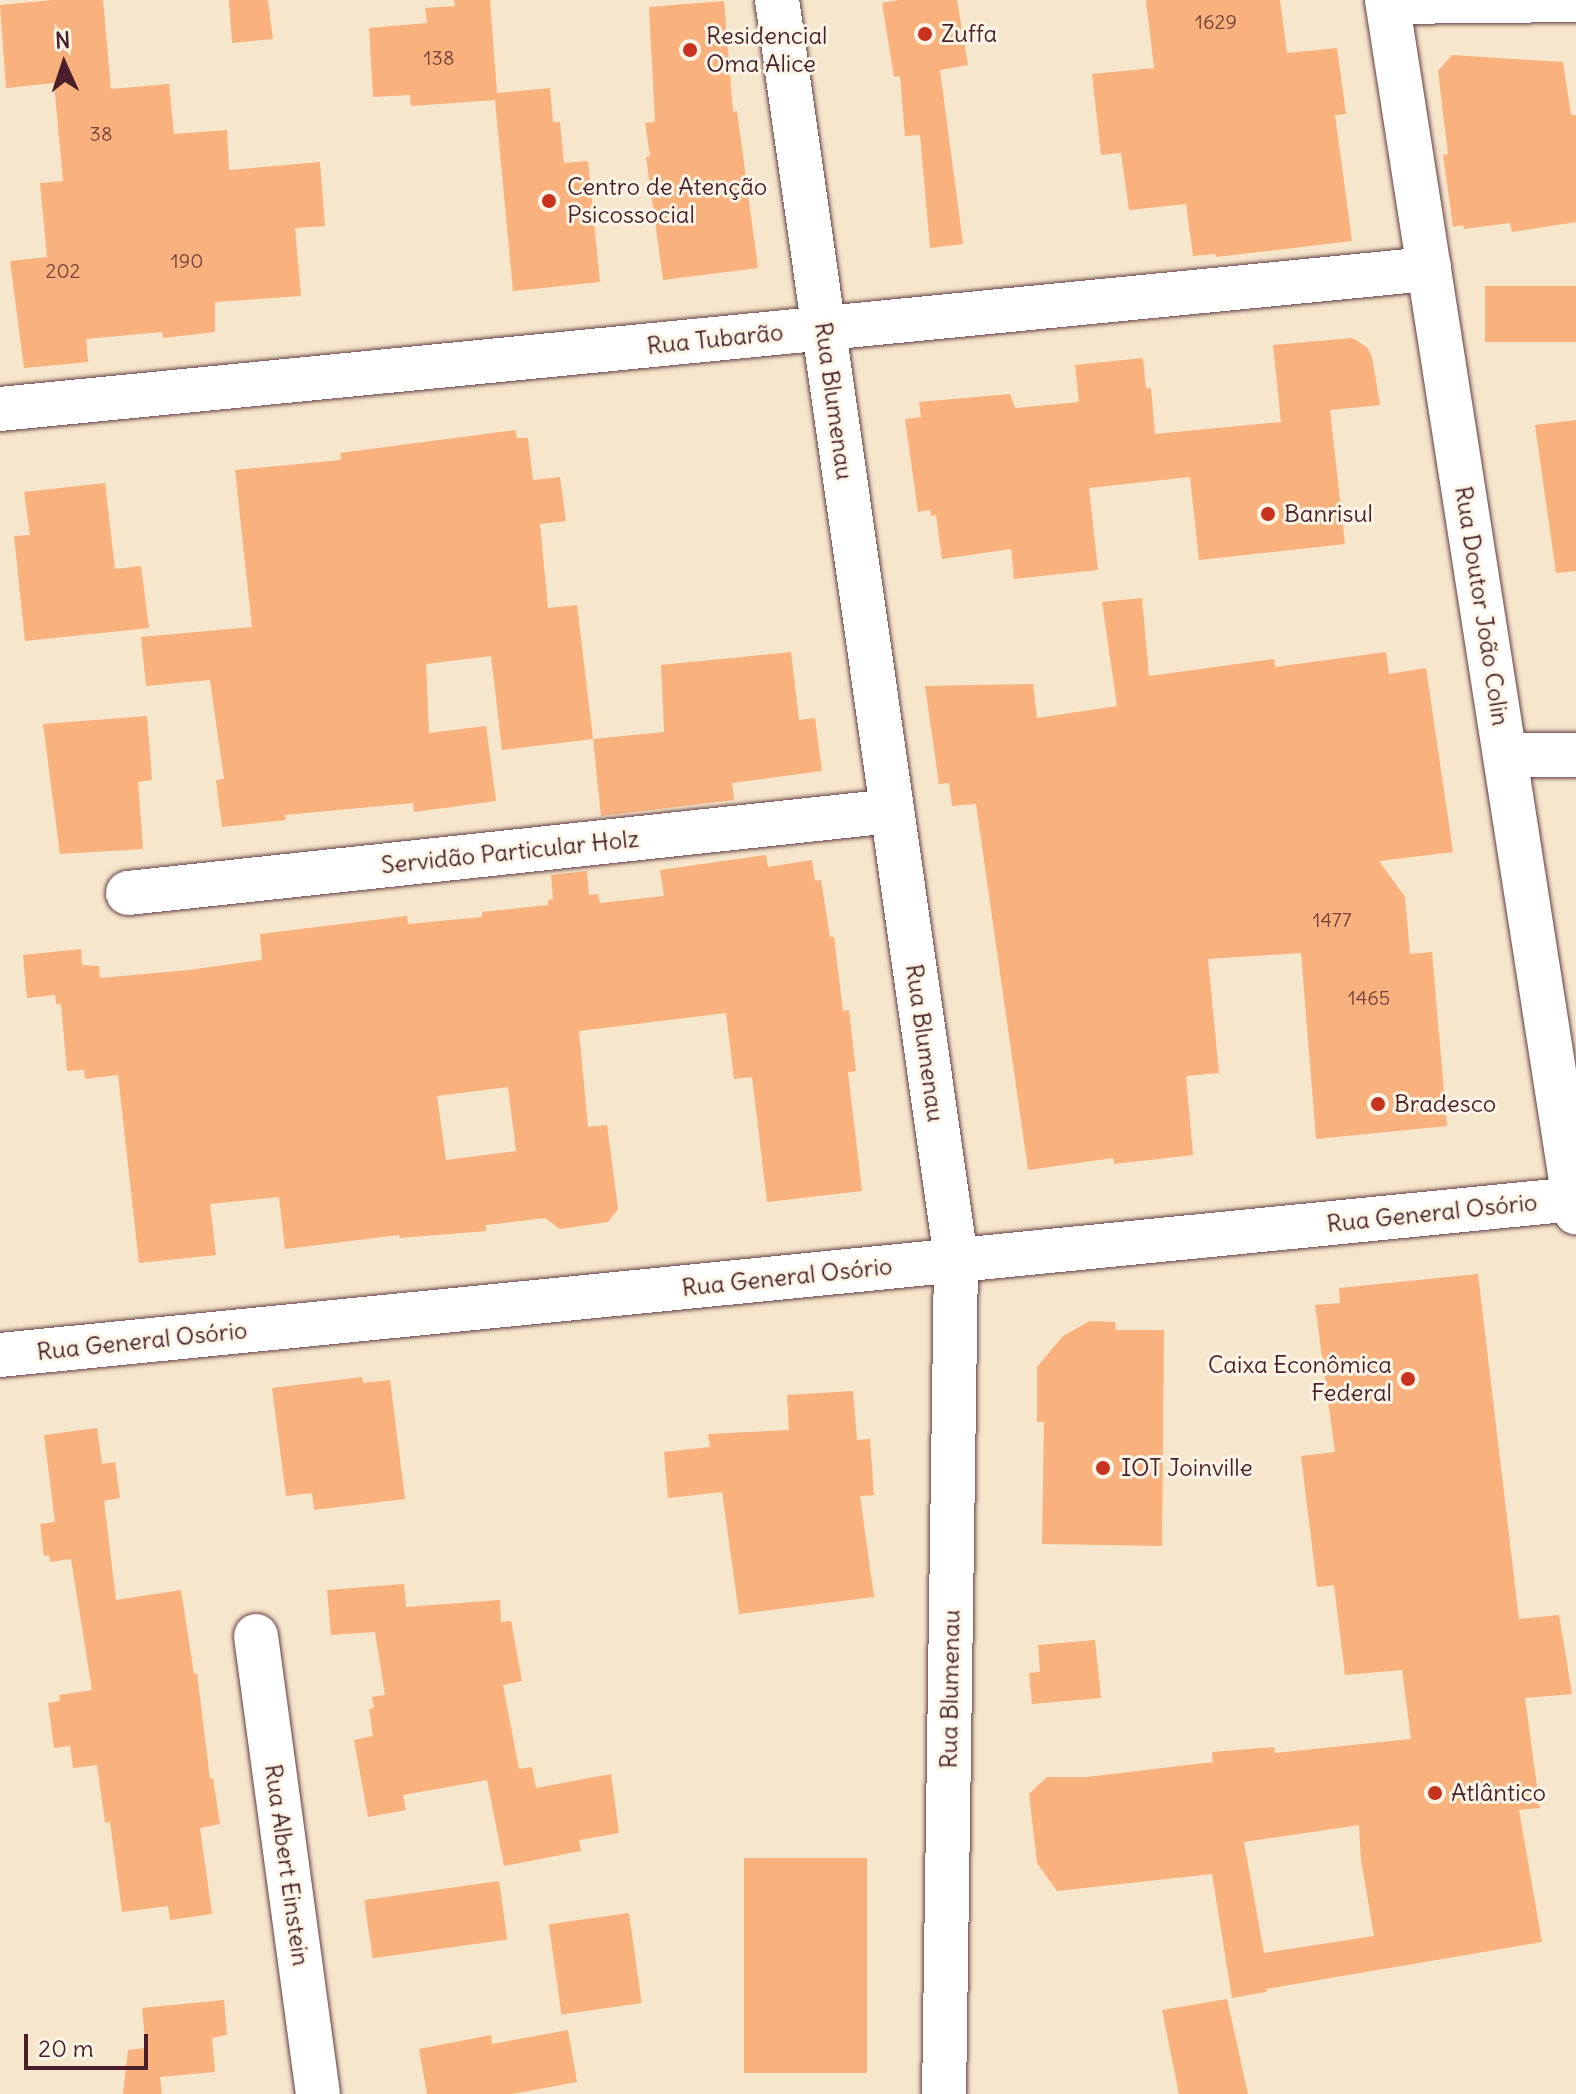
<!DOCTYPE html>
<html>
<head>
<meta charset="utf-8">
<style>
	body { margin:0 }
	#map { position:relative; width:1576px; height:2094px; overflow:hidden; background:#f6e6cc; font-family:Delius,sans-serif }
	div>[style] { position:absolute }
	.building>* { inset:0; background:#f9b17d; transform-origin:0 0 }
	.roads { filter:drop-shadow(0 0 2px #643d43) drop-shadow(0 0 2px #643d43) }
	.minor>* { height:44px; margin:-22px; padding:0 22px; transform-origin:22px; border-radius:22px; background:#fff }
	.secondary>* { height:44px; margin:-22px; padding:0 22px; transform-origin:22px; border-radius:22px; background:#fff }
	.primary>* { height:44px; margin:-22px; padding:0 22px; transform-origin:22px; border-radius:22px; background:#fff }
	.dots>* { width:22px; height:22px; translate:-50% -50%; box-sizing:border-box; border:4px solid #fcf5e5; border-radius:50% }
	span { translate:-50% -50%; white-space:nowrap; text-align:center; line-height:1.15; -webkit-text-stroke:6px #fcf5e5; paint-order:stroke }
	.number-label { font-size:20px; color:#764440 }
	.number-label span { -webkit-text-stroke-width:0 }
	.poi-label { font-size:24px; color:#4a1f2b }
	.left { translate:0 -50%; text-align:left }
	.right { translate:-100% -50%; text-align:right }
	.street-label { font-size:24px; color:#4a1f2b }
	.north { position:absolute; left:24px; top:24px; width:80px; height:80px; -webkit-text-stroke:6px #fcf5e5; paint-order:stroke; rotate:357deg; font-size:22px; font-weight:700; line-height:32px; text-align:center; color:#4a1f2b }
	.north::after { content:''; display:block; margin:auto; width:28px; height:36px; background:#4a1f2b; clip-path:polygon(50% 0,100% 100%,50% 72%,0 100%) }
	.scale { position:absolute; left:24px; top:2034px; width:124px; height:36px; box-sizing:border-box; border:4px solid #4a1f2b; border-top:0; padding-left:10px; font-size:24px; line-height:28px; white-space:nowrap; color:#4a1f2b; -webkit-text-stroke:6px #fcf5e5; paint-order:stroke }
</style>
</head>
<body>
<div id="map">
	<div class="building">
		<i style="clip-path:polygon(53px 0,103px 0,111px 89px,169px 84px,174px 134px,227px 130px,229px 170px,320px 162px,325px 226px,295px 228px,301px 296px,215px 302px,215px 332px,163px 338px,162px 332px,86px 339px,88px 362px,24px 368px,10px 261px,47px 257px,40px 183px,63px 181px,54px 83px,6px 88px,0 5px)"></i>
		<i style="clip-path:polygon(229px 0,268px 0,273px 39px,232px 43px)"></i>
		<i style="clip-path:polygon(454px 0,490px 0,497px 93px,550px 88px,553px 122px,560px 122px,564px 163px,588px 161px,600px 282px,513px 291px,495px 100px,411px 106px,410px 95px,373px 97px,369px 28px,427px 23px,425px 8px,455px 6px)"></i>
		<i style="clip-path:polygon(899px 0,957px 0,968px 65px,940px 70px,963px 244px,930px 248px,920px 135px,905px 136px,900px 76px,894px 77px,882px 3px)"></i>
		<i style="clip-path:polygon(1146px 0,1280px 0,1287px 53px,1337px 48px,1346px 114px,1335px 115px,1352px 241px,1216px 257px,1215px 254px,1193px 256px,1186px 204px,1129px 210px,1121px 153px,1101px 155px,1092px 74px,1154px 68px)"></i>
		<i style="clip-path:polygon(724px 1px,733px 112px,737px 111px,758px 268px,663px 280px,646px 157px,650px 156px,645px 123px,655px 122px,649px 7px)"></i>
		<i style="clip-path:polygon(1452px 55px,1563px 62px,1571px 115px,1576px 115px,1576px 222px,1512px 232px,1510px 223px,1464px 229px,1463px 225px,1453px 227px,1443px 155px,1448px 154px,1438px 71px)"></i>
		<i style="left:1576px;top:286px;width:56px;height:91px;rotate:90deg"></i>
		<i style="clip-path:polygon(1352px 338px,1367px 347px,1372px 357px,1380px 405px,1330px 410px,1345px 544px,1199px 560px,1190px 477px,1089px 488px,1098px 570px,1014px 579px,1011px 549px,942px 559px,936px 515px,931px 516px,930px 510px,918px 512px,905px 419px,921px 417px,919px 402px,1010px 394px,1015px 408px,1079px 402px,1075px 365px,1143px 358px,1146px 388px,1151px 388px,1155px 434px,1281px 422px,1273px 345px)"></i>
		<i style="clip-path:polygon(1576px 420px,1576px 571px,1556px 573px,1535px 425px)"></i>
		<i style="clip-path:polygon(515px 430px,517px 438px,528px 438px,533px 480px,560px 477px,566px 521px,540px 524px,548px 608px,577px 605px,593px 739px,502px 750px,491px 656px,426px 664px,429px 733px,486px 726px,496px 801px,414px 812px,413px 803px,285px 815px,286px 820px,222px 827px,216px 780px,224px 779px,210px 680px,146px 686px,141px 637px,252px 627px,235px 470px,341px 460px,340px 453px)"></i>
		<i style="clip-path:polygon(105px 483px,115px 569px,141px 566px,149px 628px,25px 641px,14px 536px,30px 535px,24px 492px)"></i>
		<i style="clip-path:polygon(1142px 598px,1149px 676px,1274px 659px,1275px 667px,1386px 652px,1389px 674px,1426px 668px,1453px 852px,1379px 861px,1405px 897px,1410px 954px,1432px 952px,1447px 1126px,1316px 1139px,1301px 953px,1208px 959px,1219px 1073px,1186px 1076px,1193px 1155px,1114px 1164px,1113px 1158px,1028px 1170px,976px 804px,952px 806px,949px 783px,939px 784px,925px 686px,1033px 684px,1037px 718px,1117px 706px,1102px 602px)"></i>
		<i style="clip-path:polygon(791px 652px,799px 720px,815px 718px,822px 771px,732px 783px,734px 800px,601px 816px,593px 739px,664px 732px,661px 665px)"></i>
		<i style="clip-path:polygon(147px 716px,152px 780px,138px 782px,143px 849px,60px 854px,43px 724px)"></i>
		<i style="clip-path:polygon(evenodd,766px 855px,768px 867px,812px 860px,815px 881px,821px 880px,830px 937px,834px 937px,843px 1011px,849px 1010px,856px 1071px,848px 1072px,862px 1191px,767px 1202px,752px 1077px,734px 1079px,726px 1013px,579px 1031px,588px 1127px,607px 1125px,618px 1209px,608px 1222px,560px 1229px,545px 1218px,486px 1225px,486px 1231px,400px 1238px,399px 1235px,285px 1249px,279px 1197px,210px 1204px,216px 1255px,139px 1263px,118px 1075px,85px 1079px,84px 1070px,67px 1071px,61px 1004px,56px 1004px,55px 995px,27px 998px,23px 955px,81px 949px,82px 965px,99px 966px,100px 978px,188px 970px,262px 960px,260px 934px,407px 916px,408px 924px,482px 917px,482px 912px,548px 905px,548px 900px,553px 899px,551px 875px,587px 871px,589px 895px,598px 894px,600px 903px,664px 896px,660px 870px,766px 855px,508px 1087px,516px 1151px,446px 1160px,437px 1096px,508px 1087px)"></i>
		<i style="clip-path:polygon(evenodd,1478px 1274px,1519px 1619px,1559px 1615px,1572px 1694px,1525px 1698px,1540px 1808px,1519px 1810px,1542px 1942px,1266px 1989px,1266px 1992px,1232px 1998px,1212px 1874px,1057px 1891px,1037px 1863px,1029px 1794px,1047px 1777px,1087px 1777px,1213px 1762px,1212px 1752px,1274px 1747px,1275px 1753px,1411px 1739px,1402px 1670px,1345px 1675px,1334px 1585px,1317px 1587px,1301px 1456px,1335px 1452px,1315px 1305px,1340px 1303px,1339px 1288px,1478px 1274px,1359px 1825px,1361px 1860px,1374px 1936px,1264px 1953px,1244px 1842px,1359px 1825px)"></i>
		<i style="clip-path:polygon(1090px 1321px,1115px 1322px,1116px 1330px,1164px 1330px,1162px 1546px,1042px 1544px,1044px 1422px,1037px 1422px,1037px 1367px,1063px 1336px)"></i>
		<i style="clip-path:polygon(362px 1377px,363px 1383px,390px 1380px,405px 1499px,314px 1510px,312px 1493px,286px 1496px,272px 1388px)"></i>
		<i style="clip-path:polygon(853px 1391px,857px 1440px,870px 1439px,874px 1495px,860px 1496px,874px 1597px,739px 1614px,722px 1492px,668px 1498px,664px 1452px,710px 1447px,708px 1434px,789px 1430px,787px 1395px)"></i>
		<i style="clip-path:polygon(97px 1428px,102px 1464px,115px 1462px,120px 1498px,104px 1501px,116px 1600px,181px 1590px,194px 1674px,197px 1673px,210px 1779px,213px 1778px,220px 1824px,200px 1828px,212px 1914px,170px 1920px,168px 1906px,122px 1912px,110px 1822px,105px 1823px,97px 1765px,73px 1768px,70px 1746px,54px 1748px,48px 1703px,60px 1701px,59px 1695px,92px 1690px,71px 1559px,50px 1562px,49px 1555px,44px 1556px,40px 1524px,55px 1522px,44px 1435px)"></i>
		<i style="clip-path:polygon(404px 1584px,406px 1607px,500px 1600px,501px 1622px,511px 1621px,522px 1681px,503px 1685px,519px 1769px,532px 1767px,536px 1788px,611px 1774px,619px 1833px,579px 1840px,581px 1851px,504px 1866px,487px 1780px,403px 1795px,406px 1810px,368px 1817px,354px 1740px,373px 1736px,369px 1709px,374px 1708px,372px 1697px,385px 1695px,375px 1632px,331px 1635px,327px 1590px)"></i>
		<i style="clip-path:polygon(1095px 1640px,1101px 1698px,1032px 1704px,1029px 1673px,1040px 1672px,1038px 1645px)"></i>
		<i style="left:744px;top:1858px;width:123px;height:215px"></i>
		<i style="left:499px;top:1881px;width:59px;height:136px;rotate:82deg"></i>
		<i style="left:629px;top:1913px;width:91px;height:81px;rotate:82deg"></i>
		<i style="clip-path:polygon(1227px 1999px,1248px 2094px,1179px 2094px,1162px 2010px)"></i>
		<i style="clip-path:polygon(224px 2000px,227px 2035px,212px 2038px,215px 2072px,160px 2077px,162px 2094px,123px 2094px,128px 2050px,146px 2048px,142px 2008px)"></i>
		<i style="clip-path:polygon(568px 2030px,577px 2082px,512px 2094px,427px 2094px,419px 2049px,491px 2035px,492px 2044px)"></i>
	</div>
	<div class="roads">
		<div class="minor">
			<i style="left:1388px;top:2px;width:188px;rotate:-0.6deg"></i>
			<i style="left:0;top:409px;width:1436px;rotate:-5.6deg"></i>
			<i style="left:128px;top:893px;width:768px;rotate:-6.13deg"></i>
			<i style="left:0;top:1355px;width:1582px;rotate:-5.66deg"></i>
			<i style="left:256px;top:1636px;width:462px;rotate:82.3deg"></i>
		</div>
		<div class="secondary">
			<i style="left:1505px;top:755px;width:71px"></i>
		</div>
		<div class="primary">
			<i style="left:777px;top:0;width:1273px;rotate:81.91deg"></i>
			<i style="left:956px;top:1260px;width:834px;rotate:90.82deg"></i>
			<i style="left:1387px;top:0;width:1227px;rotate:81.14deg"></i>
		</div>
	</div>
	<div class="dots">
		<i style="left:925px;top:34px;background:#c8321e"></i>
		<i style="left:690px;top:50px;background:#c8321e"></i>
		<i style="left:549px;top:201px;background:#c8321e"></i>
		<i style="left:1268px;top:514px;background:#c8321e"></i>
		<i style="left:1378px;top:1104px;background:#c8321e"></i>
		<i style="left:1408px;top:1379px;background:#c8321e"></i>
		<i style="left:1103px;top:1468px;background:#c8321e"></i>
		<i style="left:1435px;top:1793px;background:#c8321e"></i>
	</div>
	<div class="number-label">
		<span style="left:1216px;top:21px">1629</span>
		<span style="left:439px;top:57px">138</span>
		<span style="left:101px;top:133px">38</span>
		<span style="left:187px;top:260px">190</span>
		<span style="left:63px;top:270px">202</span>
		<span style="left:1332px;top:919px">1477</span>
		<span style="left:1369px;top:997px">1465</span>
	</div>
	<div class="poi-label">
		<span class="left" style="left:941px;top:34px">Zuffa</span>
		<span class="left" style="left:706px;top:50px">Residencial<br>Oma Alice</span>
		<span class="left" style="left:567px;top:201px">Centro de Atenção<br>Psicossocial</span>
		<span class="left" style="left:1284px;top:514px">Banrisul</span>
		<span class="left" style="left:1394px;top:1104px">Bradesco</span>
		<span class="right" style="left:1392px;top:1379px">Caixa Econômica<br>Federal</span>
		<span class="left" style="left:1121px;top:1468px">IOT Joinville</span>
		<span class="left" style="left:1451px;top:1793px">Atlântico</span>
	</div>
	<div class="street-label">
		<span style="left:715px;top:339px;rotate:-6deg">Rua Tubarão</span>
		<span style="left:834px;top:401px;rotate:82deg">Rua Blumenau</span>
		<span style="left:1482px;top:606px;rotate:81deg">Rua Doutor João Colin</span>
		<span style="left:510px;top:852px;rotate:-6deg">Servidão Particular Holz</span>
		<span style="left:925px;top:1043px;rotate:82deg">Rua Blumenau</span>
		<span style="left:1432px;top:1213px;rotate:-6deg">Rua General Osório</span>
		<span style="left:787px;top:1277px;rotate:-6deg">Rua General Osório</span>
		<span style="left:142px;top:1341px;rotate:-6deg">Rua General Osório</span>
		<span style="left:950px;top:1689px;rotate:-89deg">Rua Blumenau</span>
		<span style="left:287px;top:1865px;rotate:82deg">Rua Albert Einstein</span>
	</div>
	<div class="north">N</div>
	<div class="scale">20 m</div>
</div>
</body>
</html>
